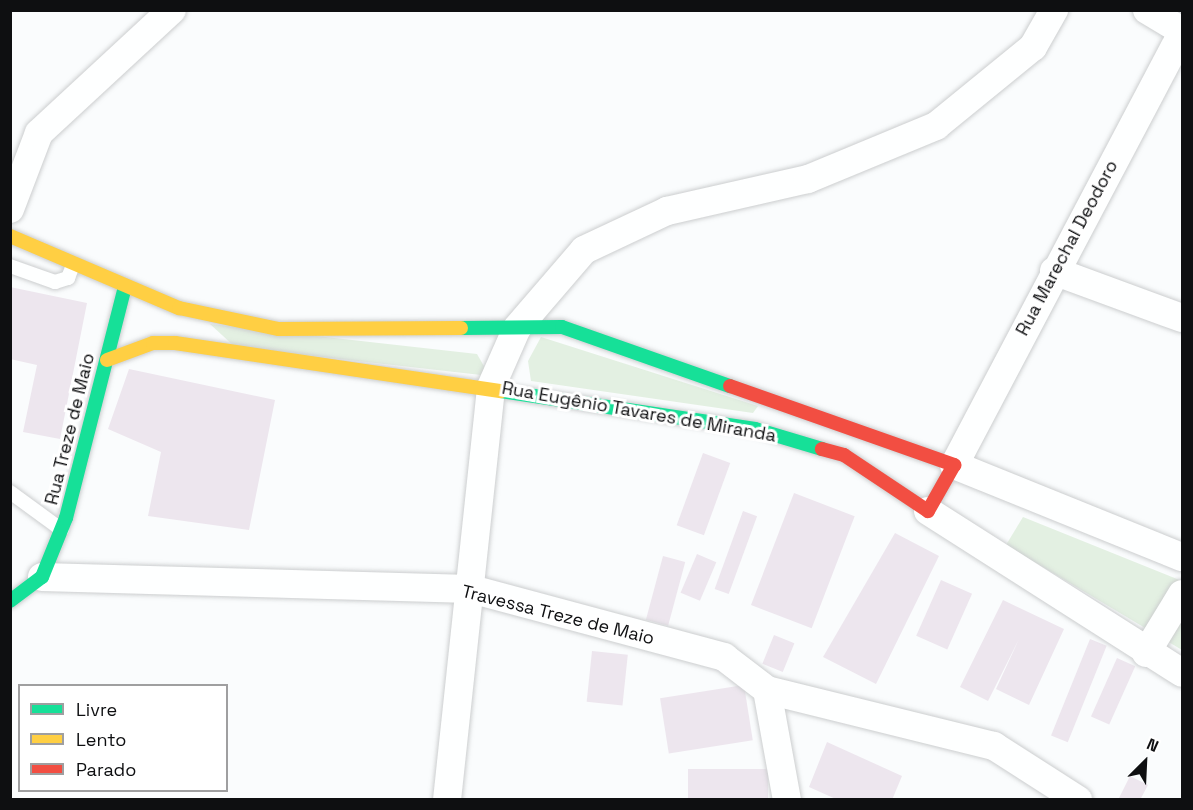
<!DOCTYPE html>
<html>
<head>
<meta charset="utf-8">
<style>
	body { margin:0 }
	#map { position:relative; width:1193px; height:810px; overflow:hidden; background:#fafcfd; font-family:"Space Grotesk",sans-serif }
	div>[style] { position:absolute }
	.green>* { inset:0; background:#e3f0e2 }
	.building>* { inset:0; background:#ede6ee; transform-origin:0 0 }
	.roads { filter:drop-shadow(0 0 2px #cccecf) drop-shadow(0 0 2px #cccecf) }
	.lane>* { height:14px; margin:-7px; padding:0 7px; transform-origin:7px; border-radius:7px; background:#feffff }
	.street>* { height:28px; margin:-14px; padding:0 14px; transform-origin:14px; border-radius:14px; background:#feffff }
	.fast>* { height:14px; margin:-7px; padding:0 7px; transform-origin:7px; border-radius:7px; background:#16e098 }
	.slow>* { height:14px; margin:-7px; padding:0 7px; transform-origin:7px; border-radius:7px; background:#ffcf43 }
	.jam>* { height:14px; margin:-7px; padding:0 7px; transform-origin:7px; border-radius:7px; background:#f24e42 }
	span { translate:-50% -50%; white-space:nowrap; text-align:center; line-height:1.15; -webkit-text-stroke:6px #fff; paint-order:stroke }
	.street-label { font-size:18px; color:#0e0f11 }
	.frame { position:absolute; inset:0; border:12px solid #0e0f11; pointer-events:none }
	.legend { position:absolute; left:18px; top:684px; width:210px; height:108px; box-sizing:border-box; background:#fff; border:2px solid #9f9fa0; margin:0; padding:8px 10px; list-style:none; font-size:18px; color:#0e0f11 }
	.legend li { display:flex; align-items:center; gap:12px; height:30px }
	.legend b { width:30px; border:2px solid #9f9fa0 }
	.north { position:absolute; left:1115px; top:732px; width:60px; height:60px; -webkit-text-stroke:4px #fff; paint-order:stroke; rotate:24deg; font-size:16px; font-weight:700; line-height:24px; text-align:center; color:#0e0f11 }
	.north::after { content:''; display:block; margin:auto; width:21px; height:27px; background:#0e0f11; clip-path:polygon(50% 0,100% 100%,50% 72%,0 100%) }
</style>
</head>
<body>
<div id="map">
	<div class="green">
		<i style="clip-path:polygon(210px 324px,477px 354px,485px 368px,481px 375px,235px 347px)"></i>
		<i style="clip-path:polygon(541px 337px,758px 406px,753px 413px,531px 381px,528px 361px)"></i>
		<i style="clip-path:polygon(1023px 517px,1182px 581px,1182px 650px,1006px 545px)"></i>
	</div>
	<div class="building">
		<i style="clip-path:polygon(10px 287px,87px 303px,60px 439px,23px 432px,37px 365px,10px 359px)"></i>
		<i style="clip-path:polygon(129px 369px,275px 400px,249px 530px,148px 516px,161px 452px,108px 429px)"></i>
		<i style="left:703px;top:453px;width:29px;height:77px;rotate:20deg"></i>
		<i style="left:794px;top:493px;width:65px;height:120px;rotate:21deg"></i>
		<i style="left:743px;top:511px;width:15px;height:83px;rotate:20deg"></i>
		<i style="clip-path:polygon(895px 533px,939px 556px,876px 684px,823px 657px)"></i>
		<i style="left:697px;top:554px;width:21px;height:42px;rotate:23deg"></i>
		<i style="left:663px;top:556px;width:23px;height:66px;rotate:15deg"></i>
		<i style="left:941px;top:580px;width:34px;height:61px;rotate:24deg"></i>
		<i style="clip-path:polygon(1003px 600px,1064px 629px,1029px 705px,996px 689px,1019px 639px,988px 701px,960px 687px)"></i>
		<i style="left:774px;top:635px;width:22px;height:31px;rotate:22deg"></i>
		<i style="left:1090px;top:639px;width:18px;height:104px;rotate:22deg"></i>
		<i style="left:592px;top:651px;width:36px;height:51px;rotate:6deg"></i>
		<i style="left:1117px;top:658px;width:20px;height:64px;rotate:24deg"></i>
		<i style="left:744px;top:685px;width:56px;height:85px;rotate:81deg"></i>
		<i style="clip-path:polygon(827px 742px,902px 776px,892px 800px,838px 800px,809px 787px)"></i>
		<i style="left:688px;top:769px;width:80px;height:31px"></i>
		<i style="clip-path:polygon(1130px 776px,1148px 785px,1140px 800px,1118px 800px)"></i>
	</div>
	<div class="roads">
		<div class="lane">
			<i style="left:10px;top:266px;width:48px;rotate:19.6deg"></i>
			<i style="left:55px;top:282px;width:14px;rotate:-17deg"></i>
			<i style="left:68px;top:278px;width:14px;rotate:-69deg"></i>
			<i style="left:10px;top:492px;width:64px;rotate:36.2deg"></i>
		</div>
		<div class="street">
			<i style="left:1147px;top:10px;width:41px;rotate:31deg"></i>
			<i style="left:1182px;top:33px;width:488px;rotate:117.8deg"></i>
			<i style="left:954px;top:465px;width:246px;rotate:22deg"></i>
			<i style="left:10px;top:209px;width:81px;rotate:-69.1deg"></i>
			<i style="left:39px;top:133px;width:181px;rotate:-42.8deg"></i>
			<i style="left:1054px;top:271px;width:136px;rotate:20.2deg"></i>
			<i style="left:928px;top:511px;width:301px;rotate:32.5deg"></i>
			<i style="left:42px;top:577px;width:429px;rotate:1.6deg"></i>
			<i style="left:471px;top:589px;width:262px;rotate:15deg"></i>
			<i style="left:724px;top:657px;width:54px;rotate:37.5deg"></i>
			<i style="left:767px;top:690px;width:234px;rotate:13.9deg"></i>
			<i style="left:994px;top:746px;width:100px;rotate:32.7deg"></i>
			<i style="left:1146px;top:653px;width:69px;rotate:-58.6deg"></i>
			<i style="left:767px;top:690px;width:112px;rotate:79.7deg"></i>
			<i style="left:447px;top:800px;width:415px;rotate:-83.9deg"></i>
			<i style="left:491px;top:387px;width:64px;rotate:-66.2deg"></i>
			<i style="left:517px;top:328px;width:103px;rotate:-49.3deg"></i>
			<i style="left:584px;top:250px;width:92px;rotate:-25.2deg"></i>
			<i style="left:667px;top:211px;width:145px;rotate:-12.8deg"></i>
			<i style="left:808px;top:179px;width:139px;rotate:-22.5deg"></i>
			<i style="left:936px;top:126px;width:125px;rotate:-39.2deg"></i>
			<i style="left:1033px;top:47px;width:43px;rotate:-60.4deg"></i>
		</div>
		<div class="fast">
			<i style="left:461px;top:328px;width:101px;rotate:-0.6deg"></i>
			<i style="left:562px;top:327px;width:178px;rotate:19.4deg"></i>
			<i style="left:501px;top:391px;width:257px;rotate:8.5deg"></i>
			<i style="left:755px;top:429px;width:70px;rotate:16.6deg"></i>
			<i style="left:10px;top:601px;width:40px;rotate:-37deg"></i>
			<i style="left:42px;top:577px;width:64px;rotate:-67.9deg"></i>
			<i style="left:66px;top:518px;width:238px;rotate:-75.7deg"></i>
		</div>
		<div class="slow">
			<i style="left:10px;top:236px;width:184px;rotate:23.1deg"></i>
			<i style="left:179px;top:308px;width:102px;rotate:11.9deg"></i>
			<i style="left:279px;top:329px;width:182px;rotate:-0.3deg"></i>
			<i style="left:107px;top:360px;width:49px;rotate:-20.3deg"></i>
			<i style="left:153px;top:343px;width:22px"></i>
			<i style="left:175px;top:343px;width:330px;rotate:8.4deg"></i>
		</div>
		<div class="jam">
			<i style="left:730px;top:386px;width:238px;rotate:19.4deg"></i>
			<i style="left:954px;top:465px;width:53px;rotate:119.5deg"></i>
			<i style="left:928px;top:511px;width:101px;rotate:-146.3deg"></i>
			<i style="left:844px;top:455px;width:23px;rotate:-165deg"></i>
		</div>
	</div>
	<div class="street-label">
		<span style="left:1067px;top:248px;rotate:-62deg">Rua Marechal Deodoro</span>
		<span style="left:639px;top:412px;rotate:10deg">Rua Eugênio Tavares de Miranda</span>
		<span style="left:70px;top:429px;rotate:-76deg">Rua Treze de Maio</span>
		<span style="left:558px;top:615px;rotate:14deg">Travessa Treze de Maio</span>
	</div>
	<div class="frame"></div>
	<ul class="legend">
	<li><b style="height:8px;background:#16e098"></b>Livre</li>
	<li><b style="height:8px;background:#ffcf43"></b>Lento</li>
	<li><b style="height:8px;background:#f24e42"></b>Parado</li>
	</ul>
	<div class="north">N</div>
</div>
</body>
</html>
